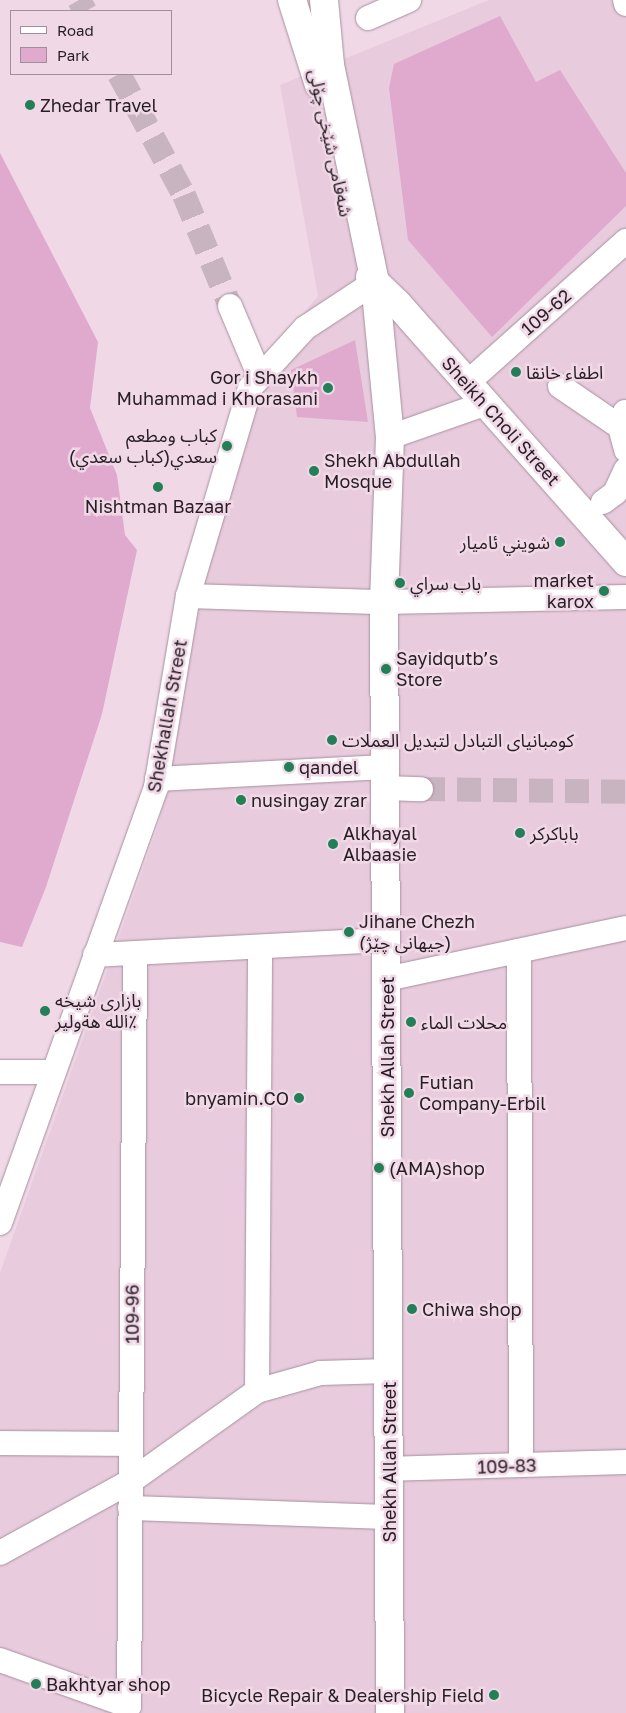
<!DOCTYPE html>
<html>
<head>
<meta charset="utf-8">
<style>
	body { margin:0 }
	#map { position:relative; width:626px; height:1713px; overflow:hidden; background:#f0d8e7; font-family:"Golos Text","Noto Sans Arabic",sans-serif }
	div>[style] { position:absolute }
	.built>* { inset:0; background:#e9cbde }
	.green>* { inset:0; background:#dfaacd }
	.minor-tunnel>* { height:24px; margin-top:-12px; transform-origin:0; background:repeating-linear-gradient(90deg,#c8b3c0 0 24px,transparent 0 36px) }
	.roads { filter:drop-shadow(0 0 1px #a6919e) drop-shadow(0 0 1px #a6919e) }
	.minor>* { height:24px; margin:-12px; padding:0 12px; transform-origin:12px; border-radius:12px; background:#fff }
	.major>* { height:28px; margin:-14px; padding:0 14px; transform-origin:14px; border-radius:14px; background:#fff }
	.dots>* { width:14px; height:14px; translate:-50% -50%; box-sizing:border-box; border:2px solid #f0d8e7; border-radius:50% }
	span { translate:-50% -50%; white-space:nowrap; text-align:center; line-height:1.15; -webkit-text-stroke:5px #f0d8e7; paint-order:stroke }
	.poi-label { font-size:18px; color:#271e24 }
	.left { translate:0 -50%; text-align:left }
	.right { translate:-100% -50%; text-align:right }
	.street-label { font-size:18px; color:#271e24 }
	.legend { position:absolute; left:10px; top:10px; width:162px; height:65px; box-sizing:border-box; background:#f0d8e7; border:1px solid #a08e99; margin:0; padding:6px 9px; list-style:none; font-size:15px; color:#271e24 }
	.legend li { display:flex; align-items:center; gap:10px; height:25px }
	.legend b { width:25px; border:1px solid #a08e99 }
</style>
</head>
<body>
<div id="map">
	<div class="built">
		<i style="clip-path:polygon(489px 0,626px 0,626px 1713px,0 1713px,0 1273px,159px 823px,221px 477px,240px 390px,318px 296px,280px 85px)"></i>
	</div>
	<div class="green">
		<i style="clip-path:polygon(500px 16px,536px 82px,560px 70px,626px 173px,626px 206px,492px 337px,408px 240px,389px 88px,394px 64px)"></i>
		<i style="clip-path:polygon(0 153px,98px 342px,90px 408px,117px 475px,125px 535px,137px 550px,102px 714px,46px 887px,22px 947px,0 942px)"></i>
		<i style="clip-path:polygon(355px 340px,368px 422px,297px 417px,291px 370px)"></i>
	</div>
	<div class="minor-tunnel">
		<i style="left:79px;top:0;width:13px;rotate:61deg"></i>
		<i style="left:119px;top:74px;width:137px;rotate:61.8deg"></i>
		<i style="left:184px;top:195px;width:120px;rotate:67.5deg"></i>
		<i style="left:421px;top:789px;width:205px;rotate:0.8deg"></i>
	</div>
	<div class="roads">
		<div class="minor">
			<i style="left:625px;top:0;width:4px;rotate:76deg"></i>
			<i style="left:368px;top:18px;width:45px;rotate:-23.7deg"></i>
			<i style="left:230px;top:306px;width:77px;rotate:67.1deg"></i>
			<i style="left:466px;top:384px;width:215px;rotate:-41.8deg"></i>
			<i style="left:560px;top:386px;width:73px;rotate:34.3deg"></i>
			<i style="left:625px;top:412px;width:16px;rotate:108deg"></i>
			<i style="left:620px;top:427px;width:24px;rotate:75deg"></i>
			<i style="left:390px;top:437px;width:100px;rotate:-19.3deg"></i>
			<i style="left:603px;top:502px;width:15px;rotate:-37deg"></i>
			<i style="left:615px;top:493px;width:26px;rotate:-65deg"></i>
			<i style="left:188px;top:596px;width:196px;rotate:1.8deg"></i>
			<i style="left:384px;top:602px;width:242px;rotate:-1.2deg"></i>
			<i style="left:157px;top:779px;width:228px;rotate:-3deg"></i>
			<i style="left:385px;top:788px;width:36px;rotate:2deg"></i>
			<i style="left:519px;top:951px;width:514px;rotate:89.78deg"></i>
			<i style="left:95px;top:955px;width:291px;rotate:-3deg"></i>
			<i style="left:386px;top:979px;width:245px;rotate:-12deg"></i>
			<i style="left:0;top:1072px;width:52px"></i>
			<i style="left:0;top:1223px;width:463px;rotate:-70.3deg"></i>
			<i style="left:156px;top:787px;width:194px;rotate:-80.5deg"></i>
			<i style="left:188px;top:596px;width:217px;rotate:-73.4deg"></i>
			<i style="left:250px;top:388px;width:81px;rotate:-47.5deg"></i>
			<i style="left:305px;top:328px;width:84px;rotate:-33.3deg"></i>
			<i style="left:257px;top:1391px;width:443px;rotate:-89.6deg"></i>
			<i style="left:0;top:1443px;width:131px;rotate:0.4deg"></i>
			<i style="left:388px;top:1469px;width:238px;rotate:-1.7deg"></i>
			<i style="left:130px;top:1508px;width:259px;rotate:2deg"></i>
			<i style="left:0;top:1553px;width:149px;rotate:-28.8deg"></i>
			<i style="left:131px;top:1481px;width:155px;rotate:-35.5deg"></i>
			<i style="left:257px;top:1391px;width:66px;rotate:-15.9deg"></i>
			<i style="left:320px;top:1373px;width:68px;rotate:-1.7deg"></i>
			<i style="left:0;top:1660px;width:137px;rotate:19.6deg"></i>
			<i style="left:125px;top:1713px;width:8px;rotate:-60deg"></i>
			<i style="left:129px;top:1706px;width:752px;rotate:-89.54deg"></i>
		</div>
		<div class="major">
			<i style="left:292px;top:0;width:89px;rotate:72.4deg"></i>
			<i style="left:324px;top:0;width:65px;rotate:84.7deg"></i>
			<i style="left:330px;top:65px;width:222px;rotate:78.3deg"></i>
			<i style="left:375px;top:282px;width:156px;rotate:84.5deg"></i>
			<i style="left:390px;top:437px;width:165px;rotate:92.1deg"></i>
			<i style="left:384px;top:602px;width:1111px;rotate:89.69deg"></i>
			<i style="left:370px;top:277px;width:37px;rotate:44deg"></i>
			<i style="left:397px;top:303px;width:346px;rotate:48.5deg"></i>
		</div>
	</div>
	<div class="dots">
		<i style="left:30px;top:105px;background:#227f56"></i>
		<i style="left:516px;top:372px;background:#227f56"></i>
		<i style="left:328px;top:388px;background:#227f56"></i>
		<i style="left:227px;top:446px;background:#227f56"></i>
		<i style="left:314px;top:471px;background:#227f56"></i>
		<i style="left:158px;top:487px;background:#227f56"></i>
		<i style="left:560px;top:542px;background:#227f56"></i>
		<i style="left:400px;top:583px;background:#227f56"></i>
		<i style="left:604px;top:591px;background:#227f56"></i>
		<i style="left:386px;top:669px;background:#227f56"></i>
		<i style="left:332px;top:740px;background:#227f56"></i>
		<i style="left:289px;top:767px;background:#227f56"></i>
		<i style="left:241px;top:800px;background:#227f56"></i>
		<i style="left:520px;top:833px;background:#227f56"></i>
		<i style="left:333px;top:844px;background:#227f56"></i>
		<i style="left:349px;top:932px;background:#227f56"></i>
		<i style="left:45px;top:1011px;background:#227f56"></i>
		<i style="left:411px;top:1022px;background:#227f56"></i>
		<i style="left:409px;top:1093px;background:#227f56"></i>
		<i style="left:299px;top:1098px;background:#227f56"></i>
		<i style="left:379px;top:1168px;background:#227f56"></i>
		<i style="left:412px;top:1309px;background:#227f56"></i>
		<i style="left:36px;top:1684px;background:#227f56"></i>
		<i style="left:494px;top:1695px;background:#227f56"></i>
	</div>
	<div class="poi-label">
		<span class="left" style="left:40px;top:105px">Zhedar Travel</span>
		<span class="left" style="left:526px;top:372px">اطفاء خانقا</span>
		<span class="right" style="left:318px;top:388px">Gor i Shaykh<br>Muhammad i Khorasani</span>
		<span class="right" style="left:217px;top:446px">كباب ومطعم<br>سعدي(كباب سعدي)</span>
		<span class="left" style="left:324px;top:471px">Shekh Abdullah<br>Mosque</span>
		<span style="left:158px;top:506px">Nishtman Bazaar</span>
		<span class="right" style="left:550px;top:542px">شويني ئامیار</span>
		<span class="right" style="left:594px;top:591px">market<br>karox</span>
		<span class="left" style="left:410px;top:583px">باب سراي</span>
		<span class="left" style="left:396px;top:669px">Sayidqutb’s<br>Store</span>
		<span class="left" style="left:342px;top:740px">كومبانياى التبادل لتبديل العملات</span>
		<span class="left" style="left:299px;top:767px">qandel</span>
		<span class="left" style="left:251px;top:800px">nusingay zrar</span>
		<span class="left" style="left:530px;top:833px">باباكركر</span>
		<span class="left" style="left:343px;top:844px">Alkhayal<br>Albaasie</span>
		<span class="left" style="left:359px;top:932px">Jihane Chezh<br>(جیهانی چێژ)</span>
		<span class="left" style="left:55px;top:1011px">بازاری شیخه<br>الله هةولیر٪</span>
		<span class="left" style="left:421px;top:1022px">محلات الماء</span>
		<span class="left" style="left:419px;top:1093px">Futian<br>Company-Erbil</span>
		<span class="right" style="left:289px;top:1098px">bnyamin.CO</span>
		<span class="left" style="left:389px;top:1168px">(AMA)shop</span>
		<span class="left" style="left:422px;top:1309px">Chiwa shop</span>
		<span class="left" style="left:46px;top:1684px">Bakhtyar shop</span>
		<span class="right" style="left:484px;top:1695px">Bicycle Repair &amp; Dealership Field</span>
	</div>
	<div class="street-label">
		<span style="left:331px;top:143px;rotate:78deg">شەقامی شێخی چۆلی</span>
		<span style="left:546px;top:312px;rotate:-41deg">109-62</span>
		<span style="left:501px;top:421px;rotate:48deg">Sheikh Choli Street</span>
		<span style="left:167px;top:716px;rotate:-80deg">Shekhallah Street</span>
		<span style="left:387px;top:1057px;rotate:-90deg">Shekh Allah Street</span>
		<span style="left:132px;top:1314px;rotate:-90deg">109-96</span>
		<span style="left:389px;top:1462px;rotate:-90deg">Shekh Allah Street</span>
		<span style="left:507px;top:1466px;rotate:-2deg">109-83</span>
	</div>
	<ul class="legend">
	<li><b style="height:6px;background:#fff"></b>Road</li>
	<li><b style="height:14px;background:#dfaacd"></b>Park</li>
	</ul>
</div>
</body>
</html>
